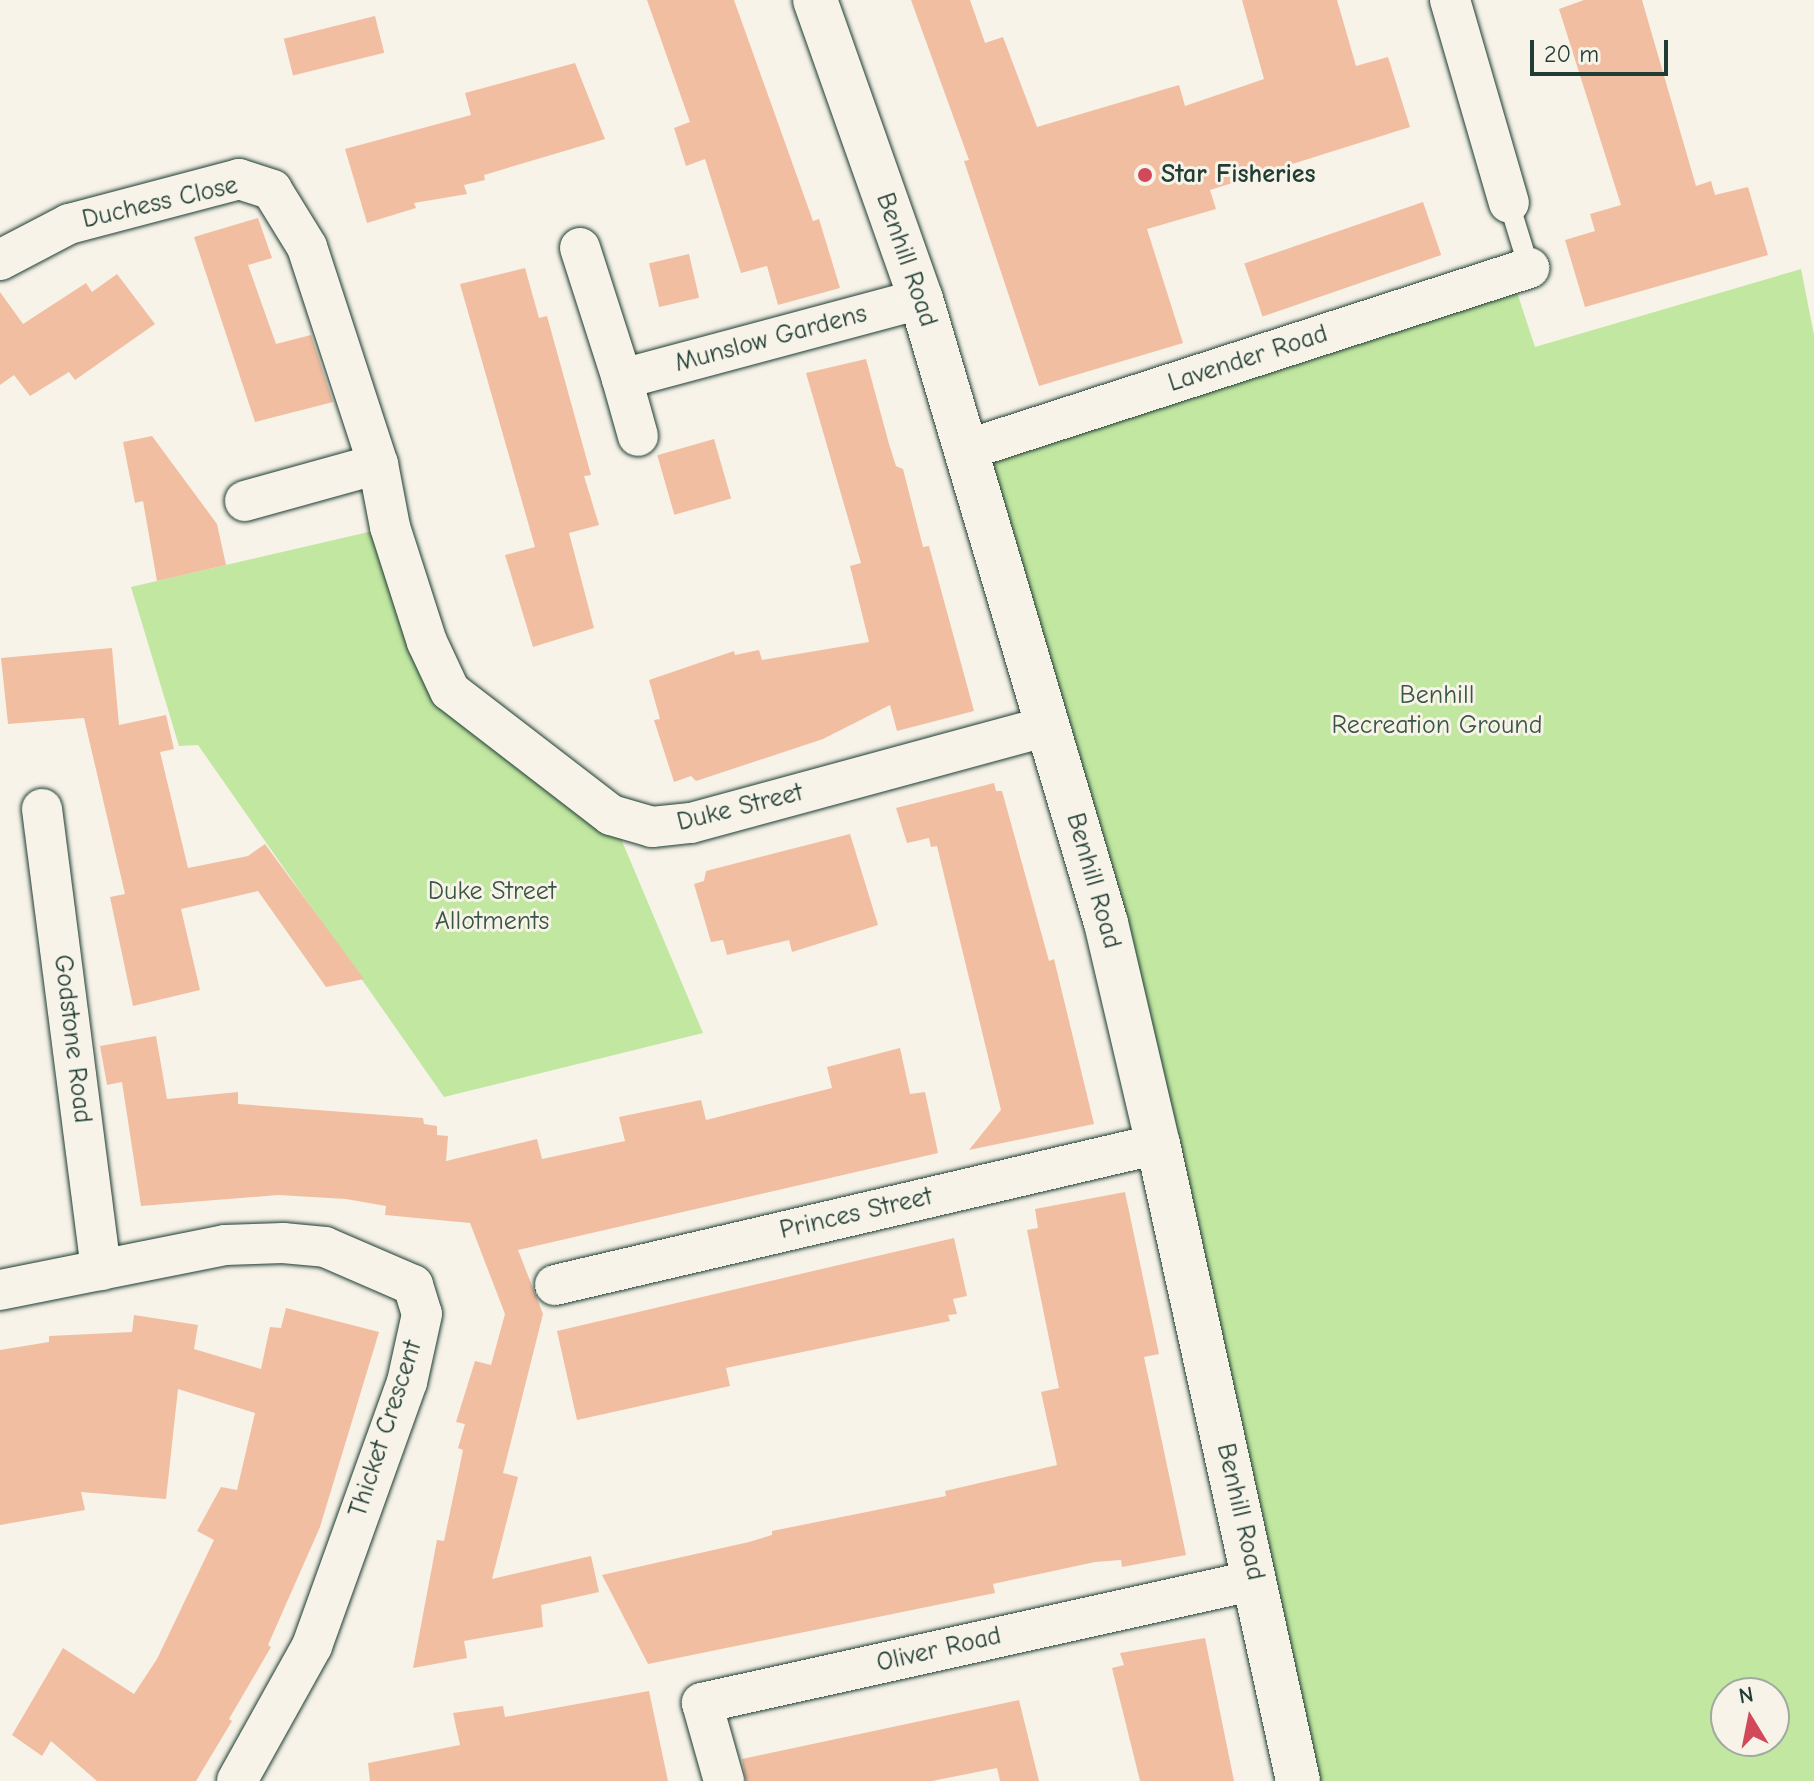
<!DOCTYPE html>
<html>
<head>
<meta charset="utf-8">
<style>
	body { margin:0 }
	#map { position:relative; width:1814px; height:1781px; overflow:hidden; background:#f7f3e8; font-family:"Comic Neue",sans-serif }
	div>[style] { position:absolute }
	.green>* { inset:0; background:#c2e7a1 }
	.building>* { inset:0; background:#f1bea2; transform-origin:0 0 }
	.roads { filter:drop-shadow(0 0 2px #1f3d34) drop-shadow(0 0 2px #1f3d34) }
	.lane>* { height:20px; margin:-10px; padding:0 10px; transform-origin:10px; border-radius:10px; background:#f7f3e8 }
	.street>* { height:40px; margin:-20px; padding:0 20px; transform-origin:20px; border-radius:20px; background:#f7f3e8 }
	.secondary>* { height:44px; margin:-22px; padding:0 22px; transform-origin:22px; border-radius:22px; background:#f7f3e8 }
	.dots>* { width:22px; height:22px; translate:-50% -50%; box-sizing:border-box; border:4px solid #f7f3e8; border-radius:50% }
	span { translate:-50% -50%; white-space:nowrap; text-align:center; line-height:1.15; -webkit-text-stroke:6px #f7f3e8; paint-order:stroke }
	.poi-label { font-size:26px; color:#1f3d34; font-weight:700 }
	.left { translate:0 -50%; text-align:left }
	.street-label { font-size:26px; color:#1f3d34 }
	.park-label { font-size:26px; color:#375644 }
	.north { position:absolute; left:1710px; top:1677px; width:80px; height:80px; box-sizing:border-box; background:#f7f3e8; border:2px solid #a1aaa0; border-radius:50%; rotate:350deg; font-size:22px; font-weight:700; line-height:32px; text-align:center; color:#1f3d34 }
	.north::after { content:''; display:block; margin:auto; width:28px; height:36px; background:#d1495b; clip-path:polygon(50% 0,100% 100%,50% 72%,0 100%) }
	.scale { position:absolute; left:1530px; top:40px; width:138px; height:36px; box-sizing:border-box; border:4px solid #1f3d34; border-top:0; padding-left:10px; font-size:24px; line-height:28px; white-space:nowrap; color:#1f3d34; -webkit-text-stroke:6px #f7f3e8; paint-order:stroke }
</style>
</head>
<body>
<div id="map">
	<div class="green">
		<i style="clip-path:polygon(evenodd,1801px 269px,1814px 335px,1814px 1781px,1298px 1781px,967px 450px,1511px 274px,1535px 347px,1801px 269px,1726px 1693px,1774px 1693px,1774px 1741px,1726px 1741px,1726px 1693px)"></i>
		<i style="clip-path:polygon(390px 527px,427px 642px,611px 815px,703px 1033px,444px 1097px,198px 745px,179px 746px,131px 587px)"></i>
	</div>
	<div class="building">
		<i style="clip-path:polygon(647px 0,734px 0,813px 221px,819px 219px,840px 288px,778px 305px,767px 266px,741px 273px,705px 159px,686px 166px,674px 128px,690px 122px)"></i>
		<i style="clip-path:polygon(911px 0,970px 0,985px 43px,1003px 37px,1037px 127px,1179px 85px,1185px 106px,1264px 79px,1242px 0,1337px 0,1356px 66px,1388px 57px,1410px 127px,1210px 190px,1216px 209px,1147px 229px,1183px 343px,1039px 386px,964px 161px,969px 160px)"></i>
		<i style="clip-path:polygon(1584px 0,1642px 0,1696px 186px,1711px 181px,1715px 195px,1748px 187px,1768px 255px,1585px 307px,1565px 240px,1595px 231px,1590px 214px,1621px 205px,1559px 9px)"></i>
		<i style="left:375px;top:16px;width:38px;height:94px;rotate:76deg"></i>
		<i style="clip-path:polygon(575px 63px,605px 139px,484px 175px,485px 180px,464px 185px,467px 194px,414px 203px,416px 208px,367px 223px,345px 149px,471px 115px,465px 93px)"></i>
		<i style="left:1423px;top:202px;width:56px;height:189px;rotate:71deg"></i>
		<i style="clip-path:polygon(258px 218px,272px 258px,248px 265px,276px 344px,311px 335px,333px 402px,255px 422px,194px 237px)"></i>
		<i style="left:689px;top:254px;width:45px;height:41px;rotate:77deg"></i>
		<i style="clip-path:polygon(525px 268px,539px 318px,547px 316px,591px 475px,584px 476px,599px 525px,569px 533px,594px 628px,533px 647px,505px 555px,535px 547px,460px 284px)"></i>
		<i style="clip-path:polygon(117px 274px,155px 324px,75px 380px,69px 372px,30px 396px,14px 375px,0 385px,0 292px,23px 324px,86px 283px,92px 292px)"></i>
		<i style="clip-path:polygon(866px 359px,889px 444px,896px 466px,903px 469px,923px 547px,929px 546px,974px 711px,897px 731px,890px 705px,823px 739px,696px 781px,691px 776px,674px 782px,654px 720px,660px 719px,649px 680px,734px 651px,735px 655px,759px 650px,762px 660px,869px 642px,850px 566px,861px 563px,806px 373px)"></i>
		<i style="clip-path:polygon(152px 436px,217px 524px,226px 565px,157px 581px,143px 501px,135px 503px,123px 442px)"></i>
		<i style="left:714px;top:439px;width:62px;height:59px;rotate:74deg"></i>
		<i style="clip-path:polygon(112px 648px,119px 725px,166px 715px,174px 749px,160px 752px,188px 868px,248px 856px,265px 844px,364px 979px,326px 987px,258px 891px,181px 909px,200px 990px,133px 1006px,110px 897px,125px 894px,84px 718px,8px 724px,1px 658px)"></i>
		<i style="clip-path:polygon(994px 783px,996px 791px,1002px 791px,1049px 961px,1054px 959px,1094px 1124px,969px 1150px,1001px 1110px,937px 846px,931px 847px,929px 838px,907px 843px,896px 808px)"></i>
		<i style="clip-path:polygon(850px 834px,878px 925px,792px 952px,789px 940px,727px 955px,723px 940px,711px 942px,694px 884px,704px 881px,706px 871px)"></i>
		<i style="clip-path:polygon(156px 1036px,167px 1099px,238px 1092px,238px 1104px,423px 1118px,424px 1124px,437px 1126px,437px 1135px,448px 1136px,446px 1161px,537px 1139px,542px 1159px,625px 1141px,619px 1117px,701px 1100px,706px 1120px,832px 1088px,827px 1067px,900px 1048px,910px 1094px,925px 1092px,938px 1153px,518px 1250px,543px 1314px,503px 1473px,518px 1477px,492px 1579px,591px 1556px,599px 1592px,541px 1605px,543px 1627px,464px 1641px,467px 1658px,413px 1668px,437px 1540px,444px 1541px,463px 1450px,458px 1448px,465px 1424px,456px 1422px,475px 1361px,491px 1365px,505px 1314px,470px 1223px,385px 1215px,386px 1206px,346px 1199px,278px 1195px,141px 1206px,122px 1082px,107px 1085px,100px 1046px)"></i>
		<i style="clip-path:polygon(1125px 1192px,1159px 1354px,1144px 1357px,1186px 1555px,1122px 1567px,1121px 1560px,1095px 1562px,993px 1584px,995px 1593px,648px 1664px,602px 1575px,749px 1542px,772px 1535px,772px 1531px,946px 1496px,945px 1491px,1057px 1465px,1041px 1392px,1059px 1388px,1027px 1230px,1038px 1228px,1035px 1209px)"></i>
		<i style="clip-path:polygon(954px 1238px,967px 1296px,953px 1299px,957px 1314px,948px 1315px,950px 1321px,726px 1368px,730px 1386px,577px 1420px,557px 1331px)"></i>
		<i style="clip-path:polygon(286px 1308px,379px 1332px,320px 1527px,268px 1645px,271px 1647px,229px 1719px,232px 1721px,196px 1781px,97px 1781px,51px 1741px,42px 1756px,12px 1735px,63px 1648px,134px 1694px,157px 1659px,214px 1540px,197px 1531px,221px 1487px,237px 1490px,255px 1413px,178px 1389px,166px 1499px,81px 1492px,85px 1510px,0 1525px,0 1350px,49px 1342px,49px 1336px,132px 1332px,134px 1315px,198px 1325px,194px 1349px,261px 1369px,270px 1327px,281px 1328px)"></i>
		<i style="clip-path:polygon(1205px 1638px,1234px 1781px,1140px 1781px,1112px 1668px,1124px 1665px,1120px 1653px)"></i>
		<i style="clip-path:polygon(649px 1691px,668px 1781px,370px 1781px,368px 1763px,460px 1745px,453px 1713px,503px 1706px,505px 1717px)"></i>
		<i style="clip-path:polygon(1019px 1700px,1039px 1781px,1000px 1781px,997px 1768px,932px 1781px,746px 1781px,742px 1759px)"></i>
	</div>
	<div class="roads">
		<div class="lane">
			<i style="left:1509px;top:203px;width:68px;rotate:72.9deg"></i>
		</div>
		<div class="street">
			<i style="left:1450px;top:0;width:211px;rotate:73.8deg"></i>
			<i style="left:580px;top:248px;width:138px;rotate:72.2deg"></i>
			<i style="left:622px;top:379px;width:310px;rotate:-15deg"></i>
			<i style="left:0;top:260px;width:78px;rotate:-27.6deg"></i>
			<i style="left:69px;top:224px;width:176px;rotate:-14.8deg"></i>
			<i style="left:239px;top:179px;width:35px;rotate:18deg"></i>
			<i style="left:272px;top:190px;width:67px;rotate:58.4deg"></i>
			<i style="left:307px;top:247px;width:228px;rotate:71.9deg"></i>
			<i style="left:378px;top:464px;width:64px;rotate:79.2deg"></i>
			<i style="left:390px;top:527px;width:121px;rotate:72.2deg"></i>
			<i style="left:427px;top:642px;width:54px;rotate:64.9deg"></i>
			<i style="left:450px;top:691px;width:203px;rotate:37.6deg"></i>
			<i style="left:611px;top:815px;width:43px;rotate:16.3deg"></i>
			<i style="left:652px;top:827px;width:39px;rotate:-6deg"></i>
			<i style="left:691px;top:823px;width:371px;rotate:-15.2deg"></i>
			<i style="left:622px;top:379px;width:59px;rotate:74.3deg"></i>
			<i style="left:966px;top:450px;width:592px;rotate:-17.91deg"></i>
			<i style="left:245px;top:501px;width:138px;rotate:-15.5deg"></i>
			<i style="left:42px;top:809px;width:465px;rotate:82.7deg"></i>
			<i style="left:555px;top:1285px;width:619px;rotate:-13.16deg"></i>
			<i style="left:0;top:1290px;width:229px;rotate:-11.3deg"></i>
			<i style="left:225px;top:1245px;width:58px;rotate:-2deg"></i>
			<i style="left:283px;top:1243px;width:42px;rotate:5.4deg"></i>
			<i style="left:325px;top:1247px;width:96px;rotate:23.4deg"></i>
			<i style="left:413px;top:1285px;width:30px;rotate:73deg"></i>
			<i style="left:422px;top:1314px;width:70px;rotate:102.4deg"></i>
			<i style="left:407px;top:1382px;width:281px;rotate:109.8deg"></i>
			<i style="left:312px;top:1646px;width:154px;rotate:119.1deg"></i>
			<i style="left:724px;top:1781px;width:81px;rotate:-105.8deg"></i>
			<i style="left:702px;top:1703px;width:567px;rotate:-12.52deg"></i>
		</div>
		<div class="secondary">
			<i style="left:815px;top:0;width:317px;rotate:70.5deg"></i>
			<i style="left:921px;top:299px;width:651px;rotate:73.49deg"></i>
			<i style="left:1106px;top:923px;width:227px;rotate:76.8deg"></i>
			<i style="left:1158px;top:1144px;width:652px;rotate:77.6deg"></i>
		</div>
	</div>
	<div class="dots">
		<i style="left:1145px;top:175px;background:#d1495b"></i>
	</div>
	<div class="poi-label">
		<span class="left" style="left:1161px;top:175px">Star Fisheries</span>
	</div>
	<div class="street-label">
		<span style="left:160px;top:203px;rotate:-13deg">Duchess Close</span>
		<span style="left:906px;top:260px;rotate:71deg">Benhill Road</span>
		<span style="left:771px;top:339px;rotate:-15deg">Munslow Gardens</span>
		<span style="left:1248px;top:359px;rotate:-18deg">Lavender Road</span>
		<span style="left:740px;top:808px;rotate:-14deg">Duke Street</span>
		<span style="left:1093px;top:881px;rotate:74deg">Benhill Road</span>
		<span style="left:72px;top:1039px;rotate:83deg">Godstone Road</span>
		<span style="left:856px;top:1214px;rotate:-13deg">Princes Street</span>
		<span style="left:386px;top:1429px;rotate:-72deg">Thicket Crescent</span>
		<span style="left:1240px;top:1512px;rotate:77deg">Benhill Road</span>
		<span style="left:939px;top:1650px;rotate:-13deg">Oliver Road</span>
	</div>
	<div class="park-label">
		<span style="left:1437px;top:711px">Benhill<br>Recreation Ground</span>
		<span style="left:492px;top:907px">Duke Street<br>Allotments</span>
	</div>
	<div class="north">N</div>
	<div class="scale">20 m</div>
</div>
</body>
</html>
